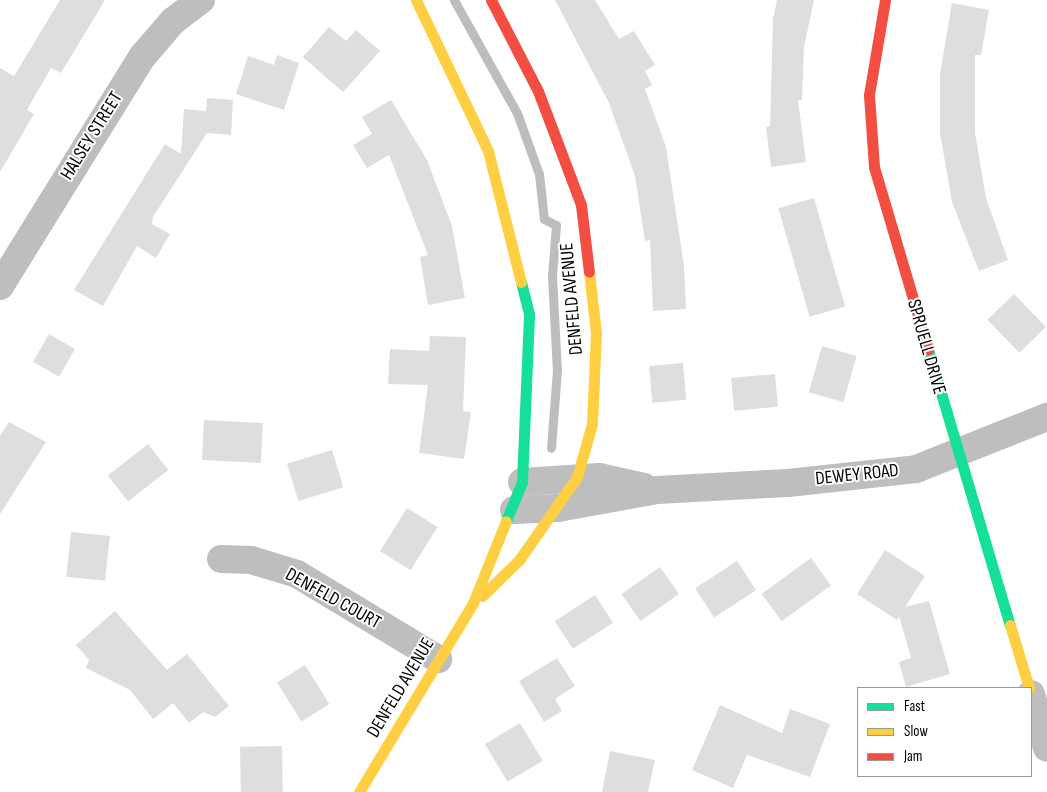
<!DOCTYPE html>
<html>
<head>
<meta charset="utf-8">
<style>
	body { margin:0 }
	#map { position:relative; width:1047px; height:792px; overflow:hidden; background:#fff; font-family:"Sofia Sans Condensed",sans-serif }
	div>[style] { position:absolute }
	.stream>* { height:9px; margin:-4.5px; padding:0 4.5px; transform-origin:4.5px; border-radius:4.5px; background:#bdbdbd }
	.building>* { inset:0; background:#dedede; transform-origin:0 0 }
	.street>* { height:28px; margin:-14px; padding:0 14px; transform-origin:14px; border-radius:14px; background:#bebebe }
	.fast>* { height:11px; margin:-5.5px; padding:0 5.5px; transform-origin:5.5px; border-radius:5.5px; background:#16e098 }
	.slow>* { height:11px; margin:-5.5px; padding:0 5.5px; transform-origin:5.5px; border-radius:5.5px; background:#ffcf43 }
	.jam>* { height:11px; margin:-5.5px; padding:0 5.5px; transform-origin:5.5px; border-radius:5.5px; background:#f24e42 }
	span { translate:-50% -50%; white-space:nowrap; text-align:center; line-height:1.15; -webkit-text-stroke:4px #fff; paint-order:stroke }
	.street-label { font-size:19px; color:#000 }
	.legend { position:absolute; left:857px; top:687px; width:175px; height:90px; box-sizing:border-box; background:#fff; border:1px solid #999; margin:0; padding:6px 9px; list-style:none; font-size:15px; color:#000 }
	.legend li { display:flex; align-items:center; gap:10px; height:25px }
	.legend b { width:25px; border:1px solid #999 }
</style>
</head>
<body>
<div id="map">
	<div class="stream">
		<i style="left:454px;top:0;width:129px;rotate:60.9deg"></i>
		<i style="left:517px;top:113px;width:65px;rotate:70.2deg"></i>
		<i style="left:539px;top:174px;width:45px;rotate:83.7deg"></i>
		<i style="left:544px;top:219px;width:13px;rotate:27deg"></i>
		<i style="left:556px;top:225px;width:51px;rotate:94.5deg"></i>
		<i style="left:552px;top:276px;width:94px;rotate:87deg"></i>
		<i style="left:557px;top:370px;width:78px;rotate:94.4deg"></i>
	</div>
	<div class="building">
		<i style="clip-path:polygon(60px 0,105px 0,61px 73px,51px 68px,27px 110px,34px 114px,0 172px,0 68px,14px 76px)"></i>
		<i style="clip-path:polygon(555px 0,595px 0,619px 39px,634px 31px,655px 65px,645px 71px,652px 85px,645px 89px,666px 147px,684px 266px,686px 309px,653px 311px,650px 240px,645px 241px,635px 176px,609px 103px)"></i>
		<i style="clip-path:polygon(777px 0,814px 0,804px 47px,802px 100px,798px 100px,806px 162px,771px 167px,766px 127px,770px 126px,773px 19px)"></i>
		<i style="clip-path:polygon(952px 3px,989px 10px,981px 55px,975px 55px,975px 133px,986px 198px,1008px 260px,979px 271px,952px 202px,940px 133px,940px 74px)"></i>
		<i style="clip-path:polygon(329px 27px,346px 41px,356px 30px,380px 51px,343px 92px,303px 57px)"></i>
		<i style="clip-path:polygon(277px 55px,299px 63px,284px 110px,236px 94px,248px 56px,274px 65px)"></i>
		<i style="clip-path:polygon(207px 98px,233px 100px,231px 135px,207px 133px,153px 217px,152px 224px,170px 234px,156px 258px,137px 246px,103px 306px,74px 290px,165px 144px,181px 154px,184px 109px,206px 111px)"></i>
		<i style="clip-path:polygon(391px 100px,427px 160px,452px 226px,465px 298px,428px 305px,420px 257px,428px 255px,389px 155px,367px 168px,353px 145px,372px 134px,362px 117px)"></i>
		<i style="left:814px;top:198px;width:113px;height:37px;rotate:74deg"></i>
		<i style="left:1014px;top:294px;width:46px;height:37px;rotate:46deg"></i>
		<i style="left:49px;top:334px;width:30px;height:32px;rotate:30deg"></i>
		<i style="clip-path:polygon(430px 336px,466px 337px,463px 411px,471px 412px,464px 459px,419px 453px,428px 385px,388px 384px,390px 349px,429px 351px)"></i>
		<i style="left:822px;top:346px;width:36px;height:48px;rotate:16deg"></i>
		<i style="left:683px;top:363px;width:37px;height:34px;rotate:85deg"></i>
		<i style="left:775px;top:374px;width:33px;height:44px;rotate:85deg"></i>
		<i style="left:204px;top:420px;width:59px;height:40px;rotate:3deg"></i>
		<i style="clip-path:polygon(9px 422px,46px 442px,0 514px,0 436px)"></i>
		<i style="left:148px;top:444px;width:33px;height:51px;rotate:52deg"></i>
		<i style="left:332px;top:450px;width:39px;height:47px;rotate:73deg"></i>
		<i style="left:407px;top:508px;width:36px;height:51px;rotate:32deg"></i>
		<i style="left:71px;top:532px;width:39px;height:45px;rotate:6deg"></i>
		<i style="clip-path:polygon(885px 550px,925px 576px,905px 607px,929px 601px,950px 674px,906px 687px,899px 662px,911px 658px,899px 616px,897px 620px,857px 594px)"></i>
		<i style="left:811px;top:558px;width:34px;height:61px;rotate:54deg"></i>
		<i style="left:737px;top:561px;width:35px;height:50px;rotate:57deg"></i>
		<i style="left:660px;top:567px;width:33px;height:47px;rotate:55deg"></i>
		<i style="left:595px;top:595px;width:33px;height:48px;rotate:57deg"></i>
		<i style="clip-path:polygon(115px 611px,167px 670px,187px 654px,229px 706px,215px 717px,203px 712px,189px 723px,173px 703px,153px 719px,130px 690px,86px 668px,89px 660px,76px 645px)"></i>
		<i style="clip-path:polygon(557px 658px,575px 686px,555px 699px,562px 711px,544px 722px,519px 681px)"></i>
		<i style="left:305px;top:665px;width:46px;height:33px;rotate:58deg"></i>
		<i style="clip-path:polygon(720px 705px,782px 733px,790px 709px,830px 724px,810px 777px,747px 755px,733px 788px,692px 770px)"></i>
		<i style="left:520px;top:723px;width:44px;height:41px;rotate:59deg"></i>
		<i style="left:282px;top:746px;width:46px;height:42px;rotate:89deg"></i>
		<i style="clip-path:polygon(610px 751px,655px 760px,648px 792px,602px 792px)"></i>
	</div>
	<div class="street">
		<i style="left:0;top:286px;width:269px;rotate:-58.2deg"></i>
		<i style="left:142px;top:57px;width:48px;rotate:-49.3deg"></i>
		<i style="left:173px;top:21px;width:35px;rotate:-37deg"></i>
		<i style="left:522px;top:482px;width:77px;rotate:-3.7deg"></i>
		<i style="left:599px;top:477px;width:46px;rotate:12.5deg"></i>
		<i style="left:514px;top:510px;width:44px;rotate:-2.6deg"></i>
		<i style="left:558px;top:508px;width:101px;rotate:-10.3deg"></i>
		<i style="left:657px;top:490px;width:131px;rotate:-3.1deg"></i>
		<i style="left:788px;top:483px;width:129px;rotate:-6.2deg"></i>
		<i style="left:916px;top:469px;width:141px;rotate:-21.7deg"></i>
		<i style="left:221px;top:559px;width:30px;rotate:2deg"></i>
		<i style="left:251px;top:560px;width:48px;rotate:16.9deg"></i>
		<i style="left:297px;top:574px;width:165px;rotate:31.1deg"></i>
		<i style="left:1031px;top:694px;width:56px;rotate:73.5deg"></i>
	</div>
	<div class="fast">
		<i style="left:928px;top:349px;width:288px;rotate:73.5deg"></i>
		<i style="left:506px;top:521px;width:42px;rotate:-67.7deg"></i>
		<i style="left:522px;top:482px;width:168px;rotate:-87.6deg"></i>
		<i style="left:529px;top:314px;width:33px;rotate:-104deg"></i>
	</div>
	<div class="slow">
		<i style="left:416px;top:0;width:167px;rotate:64.5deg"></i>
		<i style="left:488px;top:151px;width:135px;rotate:75.9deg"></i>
		<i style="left:482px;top:596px;width:52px;rotate:-44.2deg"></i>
		<i style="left:519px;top:560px;width:101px;rotate:-55.1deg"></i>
		<i style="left:577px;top:477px;width:55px;rotate:-74.2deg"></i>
		<i style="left:592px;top:424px;width:91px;rotate:-87.5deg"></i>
		<i style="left:596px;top:333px;width:61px;rotate:-96.5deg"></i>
		<i style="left:1010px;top:625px;width:66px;rotate:73.2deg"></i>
		<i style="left:359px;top:792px;width:221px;rotate:-58.9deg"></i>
		<i style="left:473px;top:603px;width:88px;rotate:-68.1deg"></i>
	</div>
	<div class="jam">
		<i style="left:491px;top:0;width:102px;rotate:62.7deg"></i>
		<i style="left:538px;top:91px;width:122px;rotate:69.3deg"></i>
		<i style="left:581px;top:205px;width:67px;rotate:83.2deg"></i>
		<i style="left:885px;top:0;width:96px;rotate:99.6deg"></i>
		<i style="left:869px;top:95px;width:72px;rotate:86deg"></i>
		<i style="left:874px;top:167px;width:190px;rotate:73.5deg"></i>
	</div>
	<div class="street-label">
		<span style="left:92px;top:136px;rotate:-58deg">HALSEY STREET</span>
		<span style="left:572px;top:299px;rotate:-95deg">DENFELD AVENUE</span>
		<span style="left:926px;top:347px;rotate:74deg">SPRUELL DRIVE</span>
		<span style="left:857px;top:475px;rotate:-6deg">DEWEY ROAD</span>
		<span style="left:333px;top:599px;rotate:29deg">DENFELD COURT</span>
		<span style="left:401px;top:688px;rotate:-59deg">DENFELD AVENUE</span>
	</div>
	<ul class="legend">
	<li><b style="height:6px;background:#16e098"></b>Fast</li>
	<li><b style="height:6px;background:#ffcf43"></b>Slow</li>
	<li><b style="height:6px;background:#f24e42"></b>Jam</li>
	</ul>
</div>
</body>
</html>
